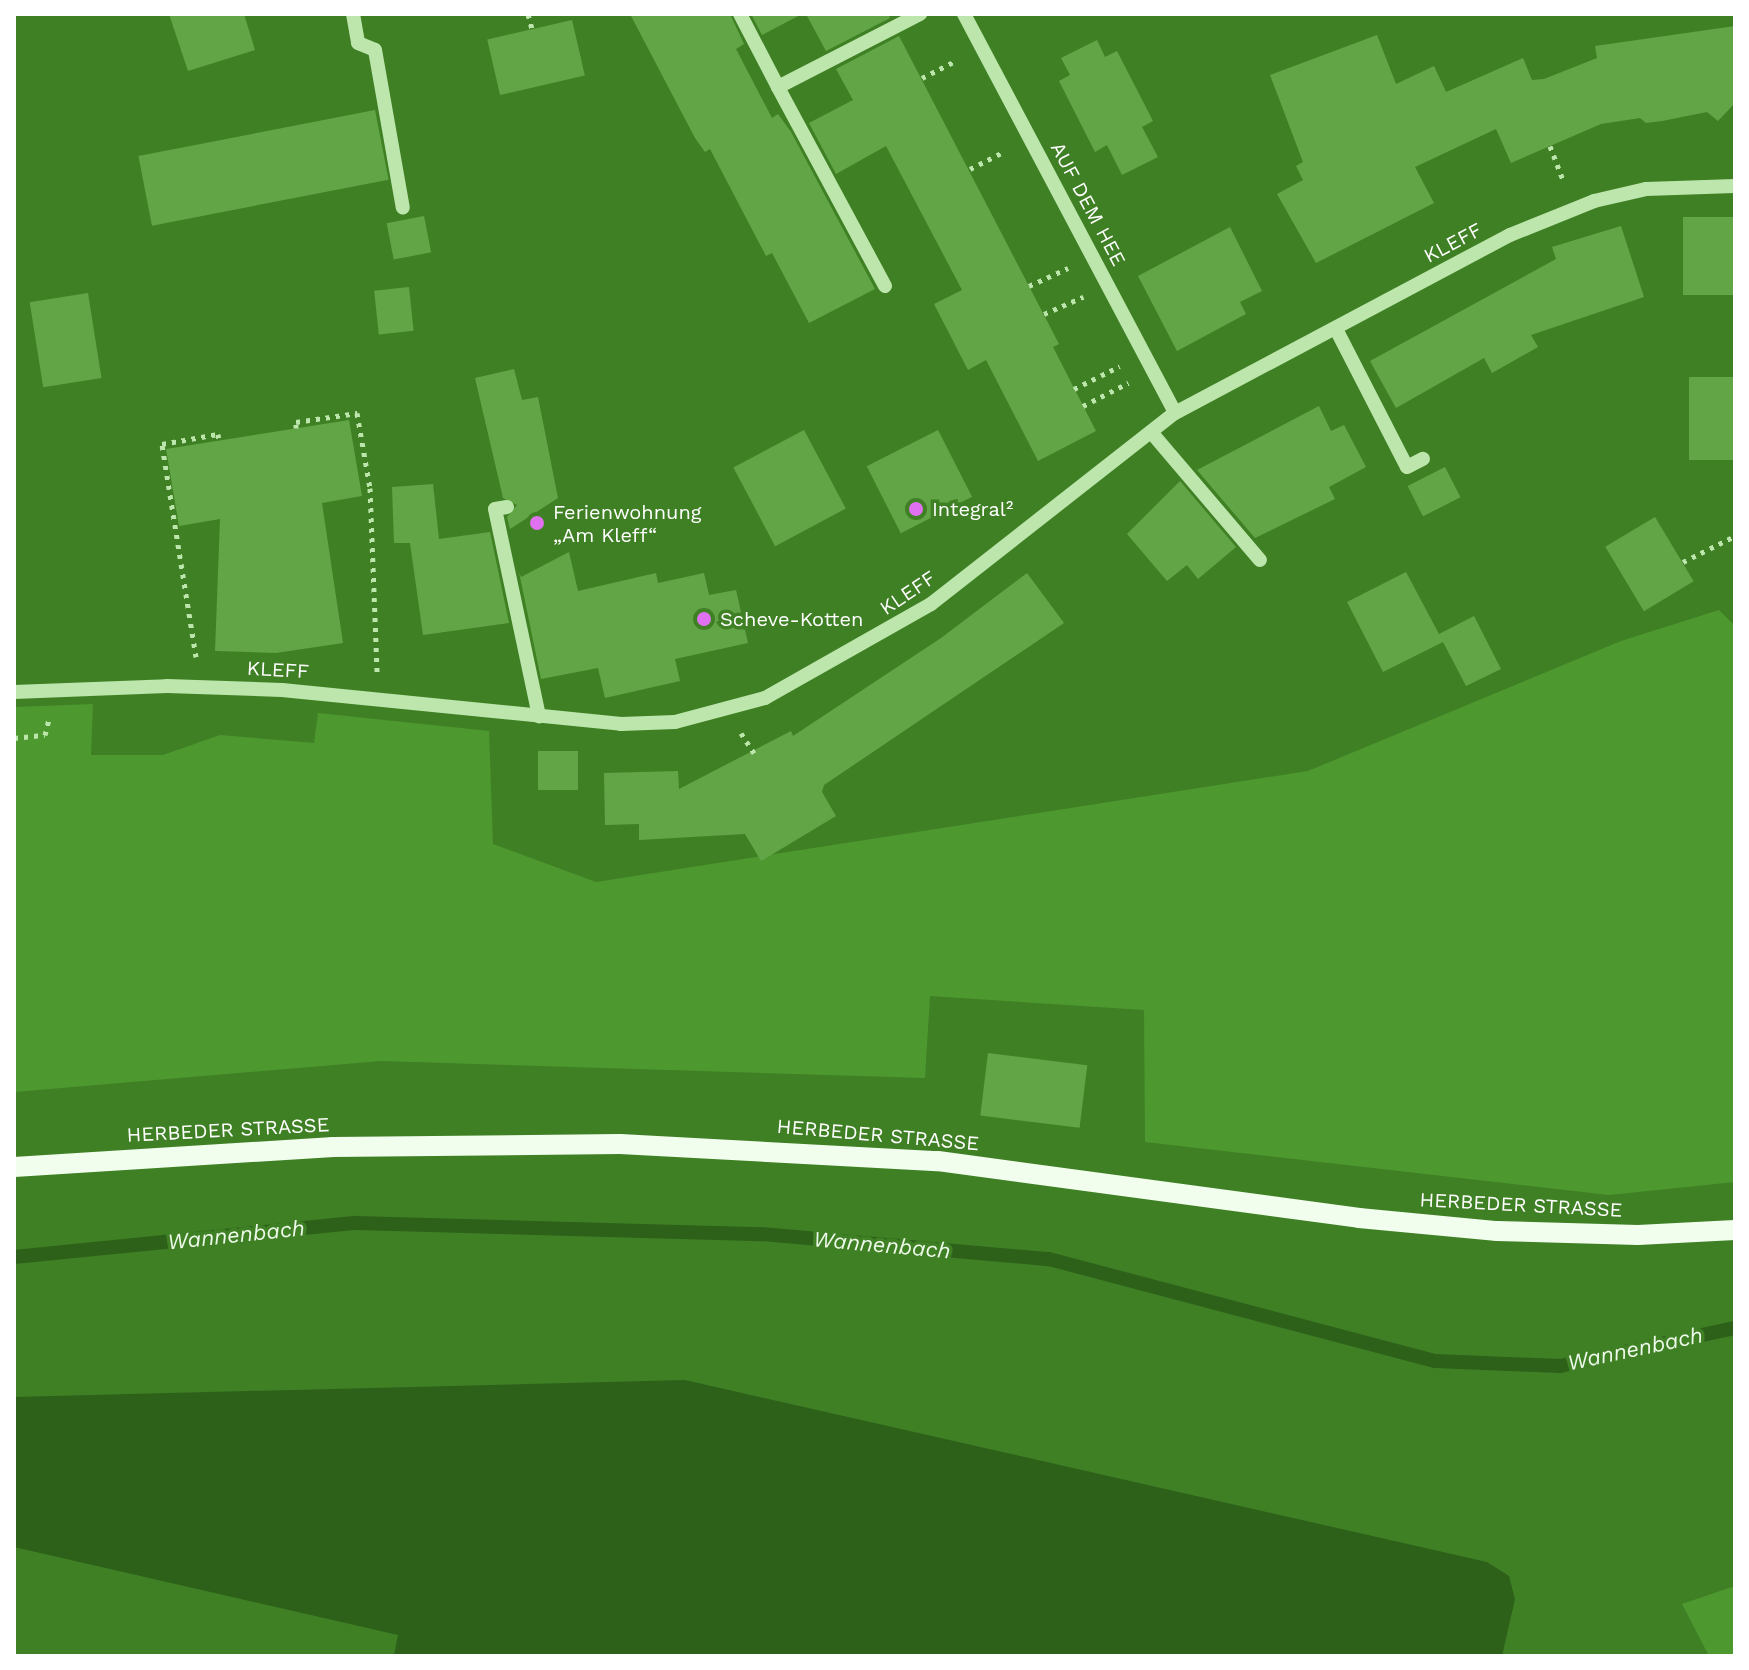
<!DOCTYPE html>
<html>
<head>
<meta charset="utf-8">
<style>
	body { margin:0 }
	#map { position:relative; width:1749px; height:1670px; overflow:hidden; background:#3f8025; font-family:"Work Sans",sans-serif }
	div>[style] { position:absolute }
	.green>* { inset:0; background:#4e9830 }
	.water>* { inset:0; background:#2d611a }
	.stream>* { height:14px; margin:-7px; padding:0 7px; transform-origin:7px; border-radius:7px; background:#2d611a }
	.building>* { inset:0; background:#62a546; transform-origin:0 0 }
	.path>* { height:5px; margin-top:-2.5px; transform-origin:0; background:repeating-linear-gradient(90deg,#bde6ac 0 4px,transparent 0 10px) }
	.minor>* { height:14px; margin:-7px; padding:0 7px; transform-origin:7px; border-radius:7px; background:#bde6ac }
	.major>* { height:20px; margin:-10px; padding:0 10px; transform-origin:10px; border-radius:10px; background:#f1fded }
	.dots>* { width:22px; height:22px; translate:-50% -50%; box-sizing:border-box; border:4px solid #3f8025; border-radius:50% }
	span { translate:-50% -50%; white-space:nowrap; text-align:center; line-height:1.15; -webkit-text-stroke:7px #3f8025; paint-order:stroke }
	.street-label { font-size:20px; color:#fff }
	.poi-label { font-size:20px; color:#fff }
	.left { translate:0 -50%; text-align:left }
	.water-label { font-size:22px; color:#eefaea; font-style:italic }
	.frame { position:absolute; inset:0; border:16px solid #fff; pointer-events:none }
</style>
</head>
<body>
<div id="map">
	<div class="green">
		<i style="clip-path:polygon(1719px 610px,1735px 626px,1735px 1182px,1609px 1195px,1145px 1142px,1144px 1010px,930px 996px,925px 1078px,381px 1061px,14px 1092px,14px 707px,93px 704px,91px 755px,163px 755px,220px 735px,314px 743px,318px 713px,489px 731px,493px 844px,596px 882px,1308px 771px,1621px 641px)"></i>
		<i style="clip-path:polygon(1735px 1586px,1735px 1656px,1709px 1656px,1682px 1604px)"></i>
	</div>
	<div class="water">
		<i style="clip-path:polygon(685px 1380px,1487px 1562px,1509px 1576px,1515px 1599px,1502px 1656px,401px 1656px,394px 1655px,398px 1635px,14px 1547px,14px 1397px)"></i>
	</div>
	<div class="stream">
		<i style="left:14px;top:1257px;width:344px;rotate:-5.7deg"></i>
		<i style="left:356px;top:1223px;width:405px;rotate:1.6deg"></i>
		<i style="left:761px;top:1234px;width:289px;rotate:5deg"></i>
		<i style="left:1049px;top:1259px;width:399px;rotate:14.8deg"></i>
		<i style="left:1435px;top:1361px;width:125px;rotate:2.3deg"></i>
		<i style="left:1560px;top:1366px;width:179px;rotate:-12.3deg"></i>
	</div>
	<div class="building">
		<i style="clip-path:polygon(169px 14px,244px 14px,255px 50px,188px 71px)"></i>
		<i style="clip-path:polygon(630px 14px,730px 14px,744px 44px,736px 49px,772px 118px,778px 114px,791px 132px,875px 289px,809px 323px,772px 253px,766px 256px,710px 149px,705px 152px,695px 138px)"></i>
		<i style="clip-path:polygon(751px 14px,802px 14px,762px 35px)"></i>
		<i style="clip-path:polygon(806px 14px,888px 14px,890px 18px,826px 51px)"></i>
		<i style="left:572px;top:20px;width:57px;height:87px;rotate:77deg"></i>
		<i style="clip-path:polygon(1735px 26px,1735px 103px,1718px 121px,1707px 112px,1662px 121px,1646px 123px,1640px 118px,1601px 124px,1511px 163px,1496px 129px,1415px 167px,1434px 203px,1316px 263px,1277px 194px,1303px 180px,1296px 166px,1303px 162px,1270px 75px,1377px 35px,1396px 84px,1434px 66px,1446px 92px,1523px 58px,1532px 80px,1544px 79px,1597px 58px,1595px 46px)"></i>
		<i style="clip-path:polygon(899px 36px,1059px 344px,1053px 347px,1096px 431px,1038px 461px,986px 360px,968px 370px,934px 304px,962px 290px,886px 146px,836px 174px,809px 123px,853px 100px,836px 69px)"></i>
		<i style="clip-path:polygon(1097px 40px,1105px 57px,1117px 51px,1153px 121px,1142px 127px,1158px 157px,1122px 175px,1107px 145px,1095px 152px,1059px 81px,1070px 75px,1061px 58px)"></i>
		<i style="left:375px;top:110px;width:71px;height:241px;rotate:79deg"></i>
		<i style="left:424px;top:216px;width:37px;height:38px;rotate:79deg"></i>
		<i style="left:1683px;top:217px;width:52px;height:78px"></i>
		<i style="clip-path:polygon(1621px 226px,1644px 297px,1531px 335px,1538px 347px,1492px 373px,1484px 358px,1396px 408px,1370px 361px,1556px 259px,1552px 247px)"></i>
		<i style="clip-path:polygon(1230px 227px,1262px 291px,1240px 302px,1246px 314px,1177px 351px,1138px 276px)"></i>
		<i style="left:409px;top:287px;width:44px;height:35px;rotate:84deg"></i>
		<i style="left:88px;top:293px;width:86px;height:59px;rotate:81deg"></i>
		<i style="clip-path:polygon(514px 369px,522px 400px,538px 397px,558px 498px,510px 529px,507px 517px,517px 505px,503px 498px,475px 378px)"></i>
		<i style="left:1689px;top:377px;width:46px;height:83px"></i>
		<i style="clip-path:polygon(1319px 406px,1331px 431px,1344px 425px,1366px 467px,1329px 487px,1335px 499px,1255px 538px,1197px 470px)"></i>
		<i style="clip-path:polygon(349px 420px,362px 496px,322px 503px,343px 643px,276px 653px,215px 651px,220px 519px,179px 526px,166px 449px)"></i>
		<i style="left:804px;top:430px;width:89px;height:80px;rotate:62deg"></i>
		<i style="left:938px;top:430px;width:75px;height:80px;rotate:63deg"></i>
		<i style="left:1445px;top:467px;width:34px;height:42px;rotate:63deg"></i>
		<i style="clip-path:polygon(1180px 481px,1236px 547px,1198px 579px,1187px 565px,1167px 581px,1127px 534px)"></i>
		<i style="clip-path:polygon(433px 484px,439px 539px,490px 532px,509px 623px,423px 635px,410px 543px,394px 543px,392px 487px)"></i>
		<i style="left:1655px;top:517px;width:75px;height:58px;rotate:59deg"></i>
		<i style="clip-path:polygon(569px 552px,578px 591px,656px 573px,658px 583px,704px 573px,709px 595px,736px 590px,748px 643px,675px 659px,680px 681px,605px 698px,598px 668px,541px 679px,519px 572px,521px 577px)"></i>
		<i style="clip-path:polygon(1406px 572px,1439px 634px,1474px 616px,1501px 669px,1466px 686px,1443px 642px,1383px 672px,1347px 602px)"></i>
		<i style="clip-path:polygon(1027px 573px,1064px 623px,824px 785px,822px 792px,836px 816px,761px 861px,745px 834px,639px 840px,639px 824px,605px 825px,604px 773px,678px 771px,679px 789px,791px 731px,793px 736px,941px 638px)"></i>
		<i style="left:538px;top:751px;width:40px;height:39px"></i>
		<i style="left:988px;top:1053px;width:100px;height:63px;rotate:7deg"></i>
	</div>
	<div class="path">
		<i style="left:528px;top:14px;width:16px;rotate:75deg"></i>
		<i style="left:1733px;top:77px;width:2px"></i>
		<i style="left:922px;top:78px;width:39px;rotate:-27deg"></i>
		<i style="left:1550px;top:146px;width:39px;rotate:69deg"></i>
		<i style="left:970px;top:169px;width:39px;rotate:-27deg"></i>
		<i style="left:1029px;top:286px;width:43px;rotate:-24.8deg"></i>
		<i style="left:1044px;top:314px;width:43px;rotate:-23.6deg"></i>
		<i style="left:1074px;top:389px;width:51px;rotate:-26.6deg"></i>
		<i style="left:1083px;top:406px;width:51px;rotate:-27.1deg"></i>
		<i style="left:296px;top:428px;width:6px;rotate:-90deg"></i>
		<i style="left:296px;top:422px;width:62px;rotate:-8.4deg"></i>
		<i style="left:357px;top:413px;width:76px;rotate:80.2deg"></i>
		<i style="left:370px;top:488px;width:184px;rotate:87.8deg"></i>
		<i style="left:1683px;top:562px;width:58px;rotate:-26.6deg"></i>
		<i style="left:196px;top:657px;width:216px;rotate:-99.1deg"></i>
		<i style="left:162px;top:444px;width:57px;rotate:-10.1deg"></i>
		<i style="left:218px;top:434px;width:7px;rotate:82deg"></i>
		<i style="left:741px;top:733px;width:24px;rotate:57deg"></i>
		<i style="left:14px;top:738px;width:31px;rotate:-6deg"></i>
		<i style="left:45px;top:735px;width:16px;rotate:-76deg"></i>
	</div>
	<div class="minor">
		<i style="left:353px;top:14px;width:29px;rotate:80deg"></i>
		<i style="left:358px;top:43px;width:18px;rotate:22deg"></i>
		<i style="left:375px;top:50px;width:160px;rotate:80deg"></i>
		<i style="left:740px;top:14px;width:82px;rotate:62.5deg"></i>
		<i style="left:964px;top:14px;width:451px;rotate:62.1deg"></i>
		<i style="left:885px;top:286px;width:226px;rotate:-118.3deg"></i>
		<i style="left:778px;top:87px;width:160px;rotate:-27.2deg"></i>
		<i style="left:1336px;top:329px;width:155px;rotate:62.8deg"></i>
		<i style="left:1407px;top:467px;width:18px;rotate:-27deg"></i>
		<i style="left:1151px;top:432px;width:168px;rotate:49.6deg"></i>
		<i style="left:507px;top:507px;width:12px;rotate:171deg"></i>
		<i style="left:495px;top:509px;width:212px;rotate:78deg"></i>
		<i style="left:14px;top:692px;width:153px;rotate:-2.2deg"></i>
		<i style="left:167px;top:686px;width:115px;rotate:2deg"></i>
		<i style="left:282px;top:690px;width:341px;rotate:5.7deg"></i>
		<i style="left:621px;top:724px;width:54px;rotate:-2.1deg"></i>
		<i style="left:675px;top:722px;width:93px;rotate:-14.9deg"></i>
		<i style="left:765px;top:698px;width:191px;rotate:-29.5deg"></i>
		<i style="left:931px;top:604px;width:310px;rotate:-38.1deg"></i>
		<i style="left:1175px;top:413px;width:379px;rotate:-28deg"></i>
		<i style="left:1510px;top:235px;width:91px;rotate:-22deg"></i>
		<i style="left:1594px;top:201px;width:53px;rotate:-13deg"></i>
		<i style="left:1646px;top:189px;width:89px;rotate:-1.9deg"></i>
	</div>
	<div class="major">
		<i style="left:14px;top:1167px;width:320px;rotate:-3.6deg"></i>
		<i style="left:333px;top:1147px;width:287px;rotate:-0.6deg"></i>
		<i style="left:620px;top:1144px;width:318px;rotate:3.1deg"></i>
		<i style="left:938px;top:1161px;width:425px;rotate:7.7deg"></i>
		<i style="left:1359px;top:1218px;width:139px;rotate:5.4deg"></i>
		<i style="left:1497px;top:1231px;width:141px;rotate:1.6deg"></i>
		<i style="left:1638px;top:1235px;width:97px;rotate:-3deg"></i>
	</div>
	<div class="dots">
		<i style="left:916px;top:509px;background:#df71f0"></i>
		<i style="left:537px;top:523px;background:#df71f0"></i>
		<i style="left:704px;top:619px;background:#df71f0"></i>
	</div>
	<div class="street-label">
		<span style="left:1088px;top:204px;rotate:62deg">AUF DEM HEE</span>
		<span style="left:1453px;top:243px;rotate:-28deg">KLEFF</span>
		<span style="left:908px;top:593px;rotate:-34deg">KLEFF</span>
		<span style="left:278px;top:670px;rotate:3deg">KLEFF</span>
		<span style="left:228px;top:1130px;rotate:-3deg">HERBEDER STRASSE</span>
		<span style="left:878px;top:1135px;rotate:5deg">HERBEDER STRASSE</span>
		<span style="left:1521px;top:1205px;rotate:3deg">HERBEDER STRASSE</span>
	</div>
	<div class="poi-label">
		<span class="left" style="left:932px;top:509px">Integral²</span>
		<span class="left" style="left:553px;top:524px">Ferienwohnung<br>„Am Kleff“</span>
		<span class="left" style="left:720px;top:619px">Scheve-Kotten</span>
	</div>
	<div class="water-label">
		<span style="left:236px;top:1235px;rotate:-6deg">Wannenbach</span>
		<span style="left:882px;top:1245px;rotate:5deg">Wannenbach</span>
		<span style="left:1635px;top:1349px;rotate:-12deg">Wannenbach</span>
	</div>
	<div class="frame"></div>
</div>
</body>
</html>
